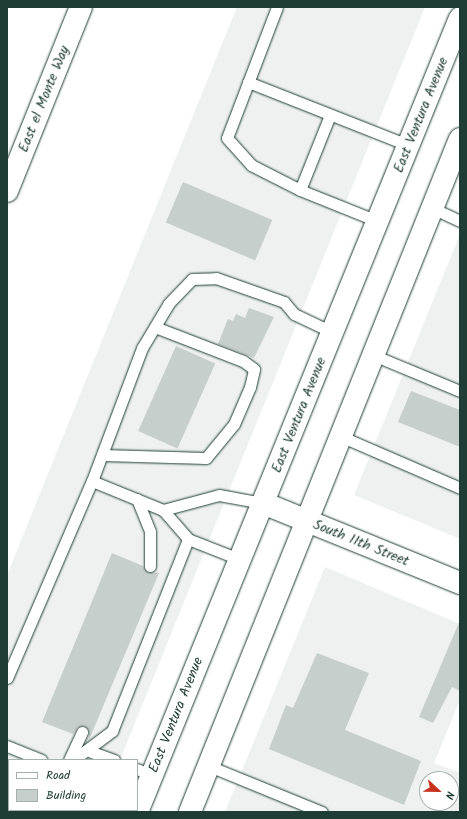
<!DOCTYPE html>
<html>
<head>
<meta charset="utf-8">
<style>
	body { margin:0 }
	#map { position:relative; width:467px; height:819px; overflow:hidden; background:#fff; font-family:Kalam,sans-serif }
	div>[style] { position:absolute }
	.built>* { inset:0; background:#eef1f0 }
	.building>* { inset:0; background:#c7cfcc; transform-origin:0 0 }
	.roads { filter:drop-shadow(0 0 1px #1f3d34) drop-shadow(0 0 1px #1f3d34) }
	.lane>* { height:11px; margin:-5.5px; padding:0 5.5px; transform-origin:5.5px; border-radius:5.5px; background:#fff }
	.street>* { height:22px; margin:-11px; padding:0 11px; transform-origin:11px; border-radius:11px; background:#fff }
	.secondary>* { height:22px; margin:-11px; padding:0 11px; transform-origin:11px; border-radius:11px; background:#fff }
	span { translate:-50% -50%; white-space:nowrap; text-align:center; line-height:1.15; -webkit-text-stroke:3.5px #fff; paint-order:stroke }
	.street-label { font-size:14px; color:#1f3d34 }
	.frame { position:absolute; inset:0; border:8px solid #1f3d34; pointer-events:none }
	.legend { position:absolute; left:8px; top:759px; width:130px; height:52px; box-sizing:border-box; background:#fff; border:1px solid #a5b1ae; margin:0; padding:5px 7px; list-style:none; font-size:12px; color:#1f3d34 }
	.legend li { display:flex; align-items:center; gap:8px; height:20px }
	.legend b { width:20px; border:1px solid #a5b1ae }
	.north { position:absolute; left:419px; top:771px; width:40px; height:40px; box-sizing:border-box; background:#fff; border:1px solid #a5b1ae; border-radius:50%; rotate:112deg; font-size:11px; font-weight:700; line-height:16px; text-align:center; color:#1f3d34 }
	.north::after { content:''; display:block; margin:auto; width:14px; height:18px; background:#c8321e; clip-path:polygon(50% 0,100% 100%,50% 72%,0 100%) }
</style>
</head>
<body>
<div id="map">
	<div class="built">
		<i style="clip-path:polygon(237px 7px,425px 7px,120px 760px,9px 760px,9px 810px,99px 812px,7px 812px,7px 575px)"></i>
		<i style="clip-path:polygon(460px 234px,460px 539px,354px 495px)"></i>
		<i style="clip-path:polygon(evenodd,325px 567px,460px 624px,460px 700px,434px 763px,460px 773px,460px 812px,225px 812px,325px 567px,427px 779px,451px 779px,451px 803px,427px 803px,427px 779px)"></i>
	</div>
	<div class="building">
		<i style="left:183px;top:182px;width:97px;height:44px;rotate:23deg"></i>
		<i style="clip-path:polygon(249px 308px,274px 317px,254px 358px,218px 344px,228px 319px,233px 321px,236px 314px,245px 318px)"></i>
		<i style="left:176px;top:346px;width:43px;height:93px;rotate:24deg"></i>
		<i style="clip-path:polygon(411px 391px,460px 410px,460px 447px,398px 422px)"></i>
		<i style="clip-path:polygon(112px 553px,143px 566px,147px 572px,159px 573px,89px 740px,89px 731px,85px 726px,78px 727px,73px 734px,42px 722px)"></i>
		<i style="clip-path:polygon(460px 620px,460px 691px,452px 687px,433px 723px,419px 717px)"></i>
		<i style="clip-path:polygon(317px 653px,369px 673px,345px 730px,421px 761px,404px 805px,269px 749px,286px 705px,293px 708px)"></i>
	</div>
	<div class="roads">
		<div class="lane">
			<i style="left:277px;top:7px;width:140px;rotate:110.9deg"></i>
			<i style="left:227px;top:138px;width:36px;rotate:48deg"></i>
			<i style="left:251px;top:165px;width:55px;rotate:27deg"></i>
			<i style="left:300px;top:190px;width:83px;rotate:21.9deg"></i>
			<i style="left:248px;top:82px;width:172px;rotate:21.5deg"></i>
			<i style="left:300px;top:190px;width:81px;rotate:-68.2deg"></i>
			<i style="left:432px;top:208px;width:31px;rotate:25deg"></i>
			<i style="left:373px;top:355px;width:94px;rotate:22.5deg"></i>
			<i style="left:340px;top:436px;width:131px;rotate:23.4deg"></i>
			<i style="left:102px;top:455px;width:104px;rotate:1.7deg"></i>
			<i style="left:206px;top:458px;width:44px;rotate:-50.5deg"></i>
			<i style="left:234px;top:424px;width:40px;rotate:-66.6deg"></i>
			<i style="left:250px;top:387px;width:18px;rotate:-77deg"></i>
			<i style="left:254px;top:369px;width:14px;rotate:-144deg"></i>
			<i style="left:243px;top:361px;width:94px;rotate:-158.9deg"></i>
			<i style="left:92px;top:481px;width:77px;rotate:22.2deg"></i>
			<i style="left:163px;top:510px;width:38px;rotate:49deg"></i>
			<i style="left:188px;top:539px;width:55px;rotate:21.4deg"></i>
			<i style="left:137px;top:499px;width:35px;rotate:68deg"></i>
			<i style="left:150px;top:532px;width:34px;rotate:90deg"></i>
			<i style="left:163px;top:510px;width:58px;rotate:-15deg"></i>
			<i style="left:219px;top:495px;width:45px;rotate:10.3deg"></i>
			<i style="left:7px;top:678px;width:215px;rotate:-66.7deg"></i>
			<i style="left:92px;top:481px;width:142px;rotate:-69.4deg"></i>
			<i style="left:142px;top:348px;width:52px;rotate:-59deg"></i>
			<i style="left:169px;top:303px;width:33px;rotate:-46deg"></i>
			<i style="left:192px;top:279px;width:24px;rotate:-2deg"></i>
			<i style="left:216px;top:278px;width:72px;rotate:19.4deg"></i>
			<i style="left:284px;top:302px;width:16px;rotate:50deg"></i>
			<i style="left:294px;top:314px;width:42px;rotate:25.3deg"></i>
			<i style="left:7px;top:746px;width:37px;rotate:22deg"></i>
			<i style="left:89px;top:751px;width:27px;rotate:20deg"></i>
			<i style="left:69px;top:760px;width:31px;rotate:-65deg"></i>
			<i style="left:73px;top:760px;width:49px;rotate:-36.6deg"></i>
			<i style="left:112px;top:731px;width:206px;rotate:-68.4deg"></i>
			<i style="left:209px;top:766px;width:122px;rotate:22.2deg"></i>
			<i style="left:137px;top:769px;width:16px;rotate:22deg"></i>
			<i style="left:7px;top:803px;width:2px;rotate:27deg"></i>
			<i style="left:23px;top:810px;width:5px;rotate:22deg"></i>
		</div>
		<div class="street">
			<i style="left:7px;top:191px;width:198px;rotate:-68.1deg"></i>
			<i style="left:263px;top:503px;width:213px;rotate:22.1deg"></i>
		</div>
		<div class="secondary">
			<i style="left:137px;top:812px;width:857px;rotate:-67.86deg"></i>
			<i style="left:190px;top:812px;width:725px;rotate:-68.14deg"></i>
		</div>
	</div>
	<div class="street-label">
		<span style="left:44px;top:99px;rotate:-68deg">East el Monte Way</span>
		<span style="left:421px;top:115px;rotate:-68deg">East Ventura Avenue</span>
		<span style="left:299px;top:415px;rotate:-68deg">East Ventura Avenue</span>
		<span style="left:361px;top:543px;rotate:22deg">South 11th Street</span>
		<span style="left:176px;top:715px;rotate:-68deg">East Ventura Avenue</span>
	</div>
	<div class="frame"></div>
	<ul class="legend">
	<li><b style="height:5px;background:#fff"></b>Road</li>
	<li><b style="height:11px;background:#c7cfcc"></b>Building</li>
	</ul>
	<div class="north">N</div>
</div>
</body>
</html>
